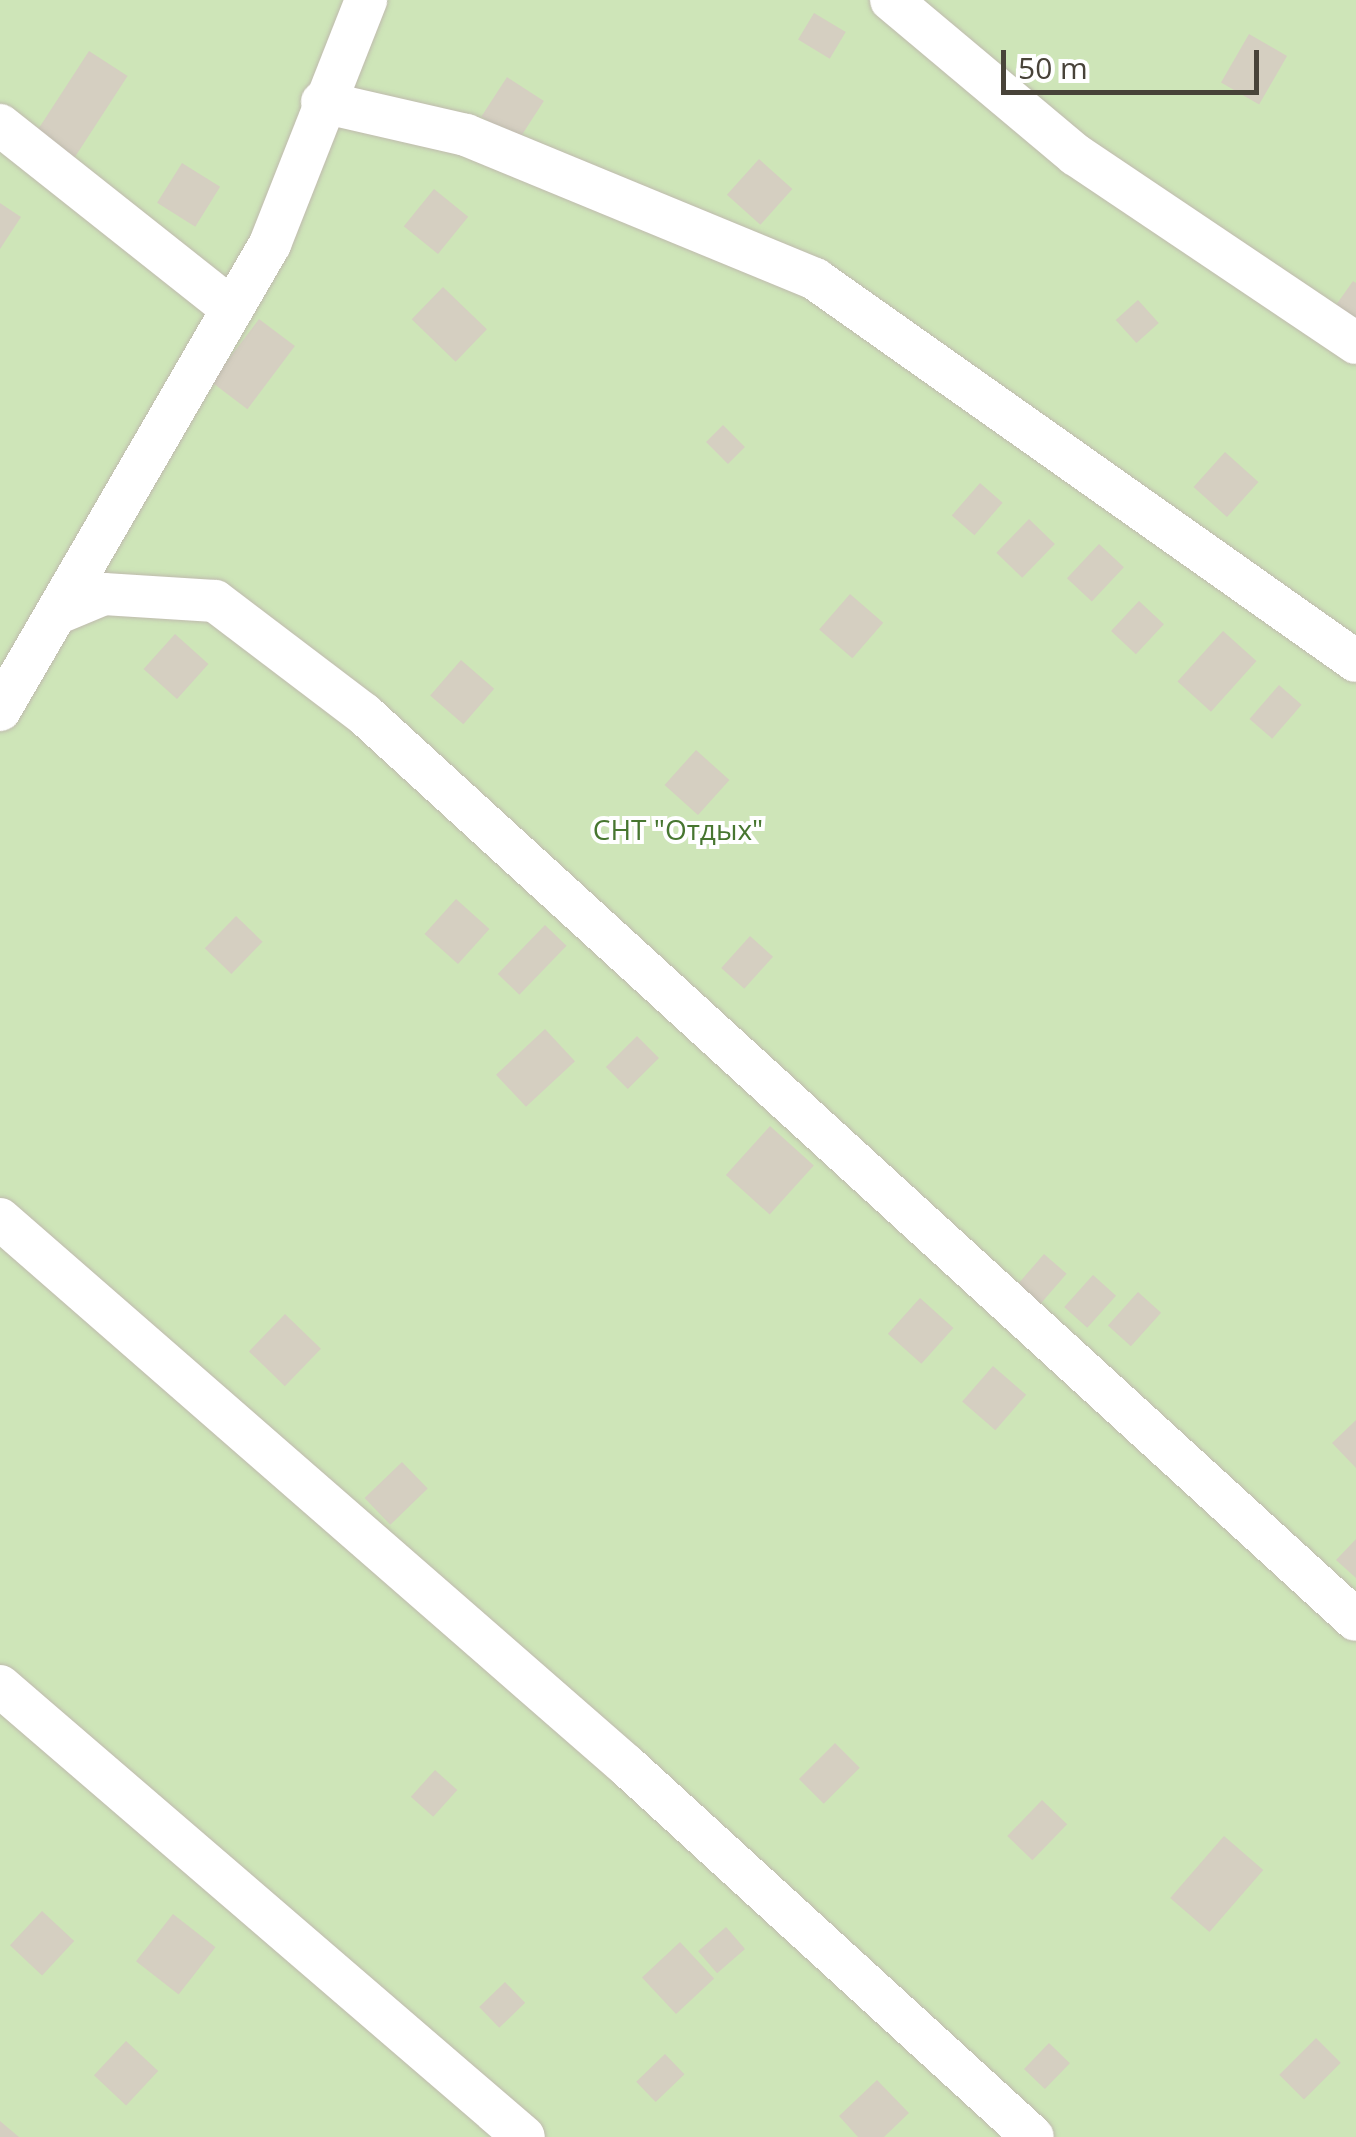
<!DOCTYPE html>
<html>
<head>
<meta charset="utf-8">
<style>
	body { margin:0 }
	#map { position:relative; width:1356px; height:2137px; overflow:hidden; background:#f4f2eb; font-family:"Open Sans",sans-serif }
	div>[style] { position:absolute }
	.green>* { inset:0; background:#cee5b8; transform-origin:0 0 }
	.building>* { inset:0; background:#d5cfc1; transform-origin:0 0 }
	.roads { filter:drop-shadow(0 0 2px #bfbaae) drop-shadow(0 0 2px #bfbaae) }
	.minor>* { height:42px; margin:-21px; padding:0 21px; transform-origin:21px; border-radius:21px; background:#fff }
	span { translate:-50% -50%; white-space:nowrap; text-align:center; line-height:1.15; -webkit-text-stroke:8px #fff; paint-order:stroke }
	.park-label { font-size:28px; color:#477630 }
	.scale { position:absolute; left:1001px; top:50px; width:258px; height:45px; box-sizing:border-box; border:5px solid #484339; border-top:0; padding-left:12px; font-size:30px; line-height:35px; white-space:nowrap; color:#484339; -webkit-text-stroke:8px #fff; paint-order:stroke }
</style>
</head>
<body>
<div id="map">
	<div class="green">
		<i style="left:0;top:0;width:1356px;height:2137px"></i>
	</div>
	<div class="building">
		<i style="left:814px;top:13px;width:37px;height:31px;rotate:31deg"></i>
		<i style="left:1249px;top:34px;width:44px;height:56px;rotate:30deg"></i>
		<i style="left:89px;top:51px;width:46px;height:102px;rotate:33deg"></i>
		<i style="left:507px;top:77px;width:44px;height:47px;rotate:33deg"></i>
		<i style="left:759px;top:159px;width:45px;height:48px;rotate:42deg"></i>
		<i style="left:182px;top:163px;width:45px;height:47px;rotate:32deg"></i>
		<i style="left:434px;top:189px;width:44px;height:48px;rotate:39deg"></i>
		<i style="clip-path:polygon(0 203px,21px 217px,0 249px)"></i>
		<i style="clip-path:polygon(1353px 281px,1356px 283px,1356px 319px,1336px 305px)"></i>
		<i style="left:443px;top:287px;width:61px;height:45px;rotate:44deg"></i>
		<i style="left:1138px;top:300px;width:31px;height:30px;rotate:48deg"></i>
		<i style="left:259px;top:319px;width:45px;height:79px;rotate:37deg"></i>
		<i style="left:723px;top:425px;width:31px;height:24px;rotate:45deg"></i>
		<i style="left:1225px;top:452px;width:45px;height:47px;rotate:42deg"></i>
		<i style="left:980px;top:483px;width:30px;height:43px;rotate:41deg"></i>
		<i style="left:1029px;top:519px;width:36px;height:47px;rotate:44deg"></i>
		<i style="left:1099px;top:544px;width:34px;height:47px;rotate:43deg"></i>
		<i style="left:850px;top:594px;width:44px;height:47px;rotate:41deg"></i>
		<i style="left:1139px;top:601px;width:34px;height:41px;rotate:43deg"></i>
		<i style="left:1223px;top:631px;width:45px;height:68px;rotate:42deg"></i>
		<i style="left:175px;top:634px;width:45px;height:47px;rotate:42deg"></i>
		<i style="left:461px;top:660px;width:44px;height:47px;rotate:41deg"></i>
		<i style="left:1279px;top:685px;width:30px;height:45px;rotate:41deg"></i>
		<i style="left:696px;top:750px;width:45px;height:47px;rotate:42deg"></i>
		<i style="left:456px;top:899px;width:45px;height:47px;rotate:42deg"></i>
		<i style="left:236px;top:916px;width:37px;height:45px;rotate:44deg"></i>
		<i style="left:545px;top:925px;width:30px;height:68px;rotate:44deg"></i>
		<i style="left:750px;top:936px;width:31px;height:43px;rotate:42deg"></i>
		<i style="left:545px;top:1029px;width:44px;height:67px;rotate:47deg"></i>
		<i style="left:637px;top:1036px;width:31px;height:44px;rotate:45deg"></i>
		<i style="left:770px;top:1126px;width:59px;height:66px;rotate:42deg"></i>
		<i style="left:1044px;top:1254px;width:30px;height:43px;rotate:41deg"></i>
		<i style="left:1093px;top:1275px;width:31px;height:43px;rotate:42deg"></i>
		<i style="left:1138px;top:1292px;width:31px;height:45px;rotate:42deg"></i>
		<i style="left:920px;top:1298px;width:45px;height:48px;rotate:42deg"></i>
		<i style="left:285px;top:1314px;width:50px;height:52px;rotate:44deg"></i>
		<i style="left:993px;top:1366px;width:44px;height:47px;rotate:41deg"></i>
		<i style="clip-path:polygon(1356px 1420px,1356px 1468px,1332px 1443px)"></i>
		<i style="left:402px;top:1462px;width:37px;height:52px;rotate:46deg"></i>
		<i style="clip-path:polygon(1356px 1539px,1356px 1578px,1336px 1560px)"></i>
		<i style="left:835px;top:1743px;width:35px;height:51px;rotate:45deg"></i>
		<i style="left:435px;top:1770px;width:30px;height:36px;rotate:42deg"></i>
		<i style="left:1042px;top:1800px;width:35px;height:50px;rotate:44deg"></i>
		<i style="left:1224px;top:1836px;width:52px;height:82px;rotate:41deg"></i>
		<i style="left:42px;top:1911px;width:44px;height:47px;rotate:43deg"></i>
		<i style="left:173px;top:1914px;width:54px;height:60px;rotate:38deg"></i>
		<i style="left:726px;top:1927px;width:29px;height:37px;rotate:49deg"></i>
		<i style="left:680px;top:1942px;width:50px;height:52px;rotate:47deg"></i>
		<i style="left:505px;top:1982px;width:29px;height:36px;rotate:46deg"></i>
		<i style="left:1316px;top:2038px;width:35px;height:52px;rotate:45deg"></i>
		<i style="left:126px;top:2041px;width:44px;height:47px;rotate:43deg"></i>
		<i style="left:1049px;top:2043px;width:29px;height:36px;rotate:44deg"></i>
		<i style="left:665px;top:2054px;width:28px;height:40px;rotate:46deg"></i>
		<i style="clip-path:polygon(877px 2080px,909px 2113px,884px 2137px,858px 2137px,839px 2116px)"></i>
		<i style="clip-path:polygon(0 2121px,19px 2137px,0 2137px)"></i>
	</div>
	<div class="roads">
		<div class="minor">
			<i style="left:891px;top:0;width:241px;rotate:40deg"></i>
			<i style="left:1076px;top:155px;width:337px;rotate:33.9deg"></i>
			<i style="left:322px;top:102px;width:148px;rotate:12.9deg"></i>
			<i style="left:466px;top:135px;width:378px;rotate:22.4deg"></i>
			<i style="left:815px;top:279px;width:662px;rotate:35.23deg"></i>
			<i style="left:0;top:125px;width:293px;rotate:38.4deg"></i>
			<i style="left:58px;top:613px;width:50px;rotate:-22.4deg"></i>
			<i style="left:104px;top:594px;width:111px;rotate:3.6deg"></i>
			<i style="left:215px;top:601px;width:187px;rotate:37.2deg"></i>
			<i style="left:364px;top:714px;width:1343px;rotate:42.41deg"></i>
			<i style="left:0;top:710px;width:539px;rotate:-59.91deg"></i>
			<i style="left:270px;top:244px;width:262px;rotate:-68.5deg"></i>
			<i style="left:0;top:1219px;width:831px;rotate:41.1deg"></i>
			<i style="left:626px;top:1765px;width:551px;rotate:42.43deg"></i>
			<i style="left:0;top:1686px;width:691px;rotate:40.72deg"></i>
		</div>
	</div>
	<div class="park-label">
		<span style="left:678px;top:829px">СНТ "Отдых"</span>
	</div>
	<div class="scale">50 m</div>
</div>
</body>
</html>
